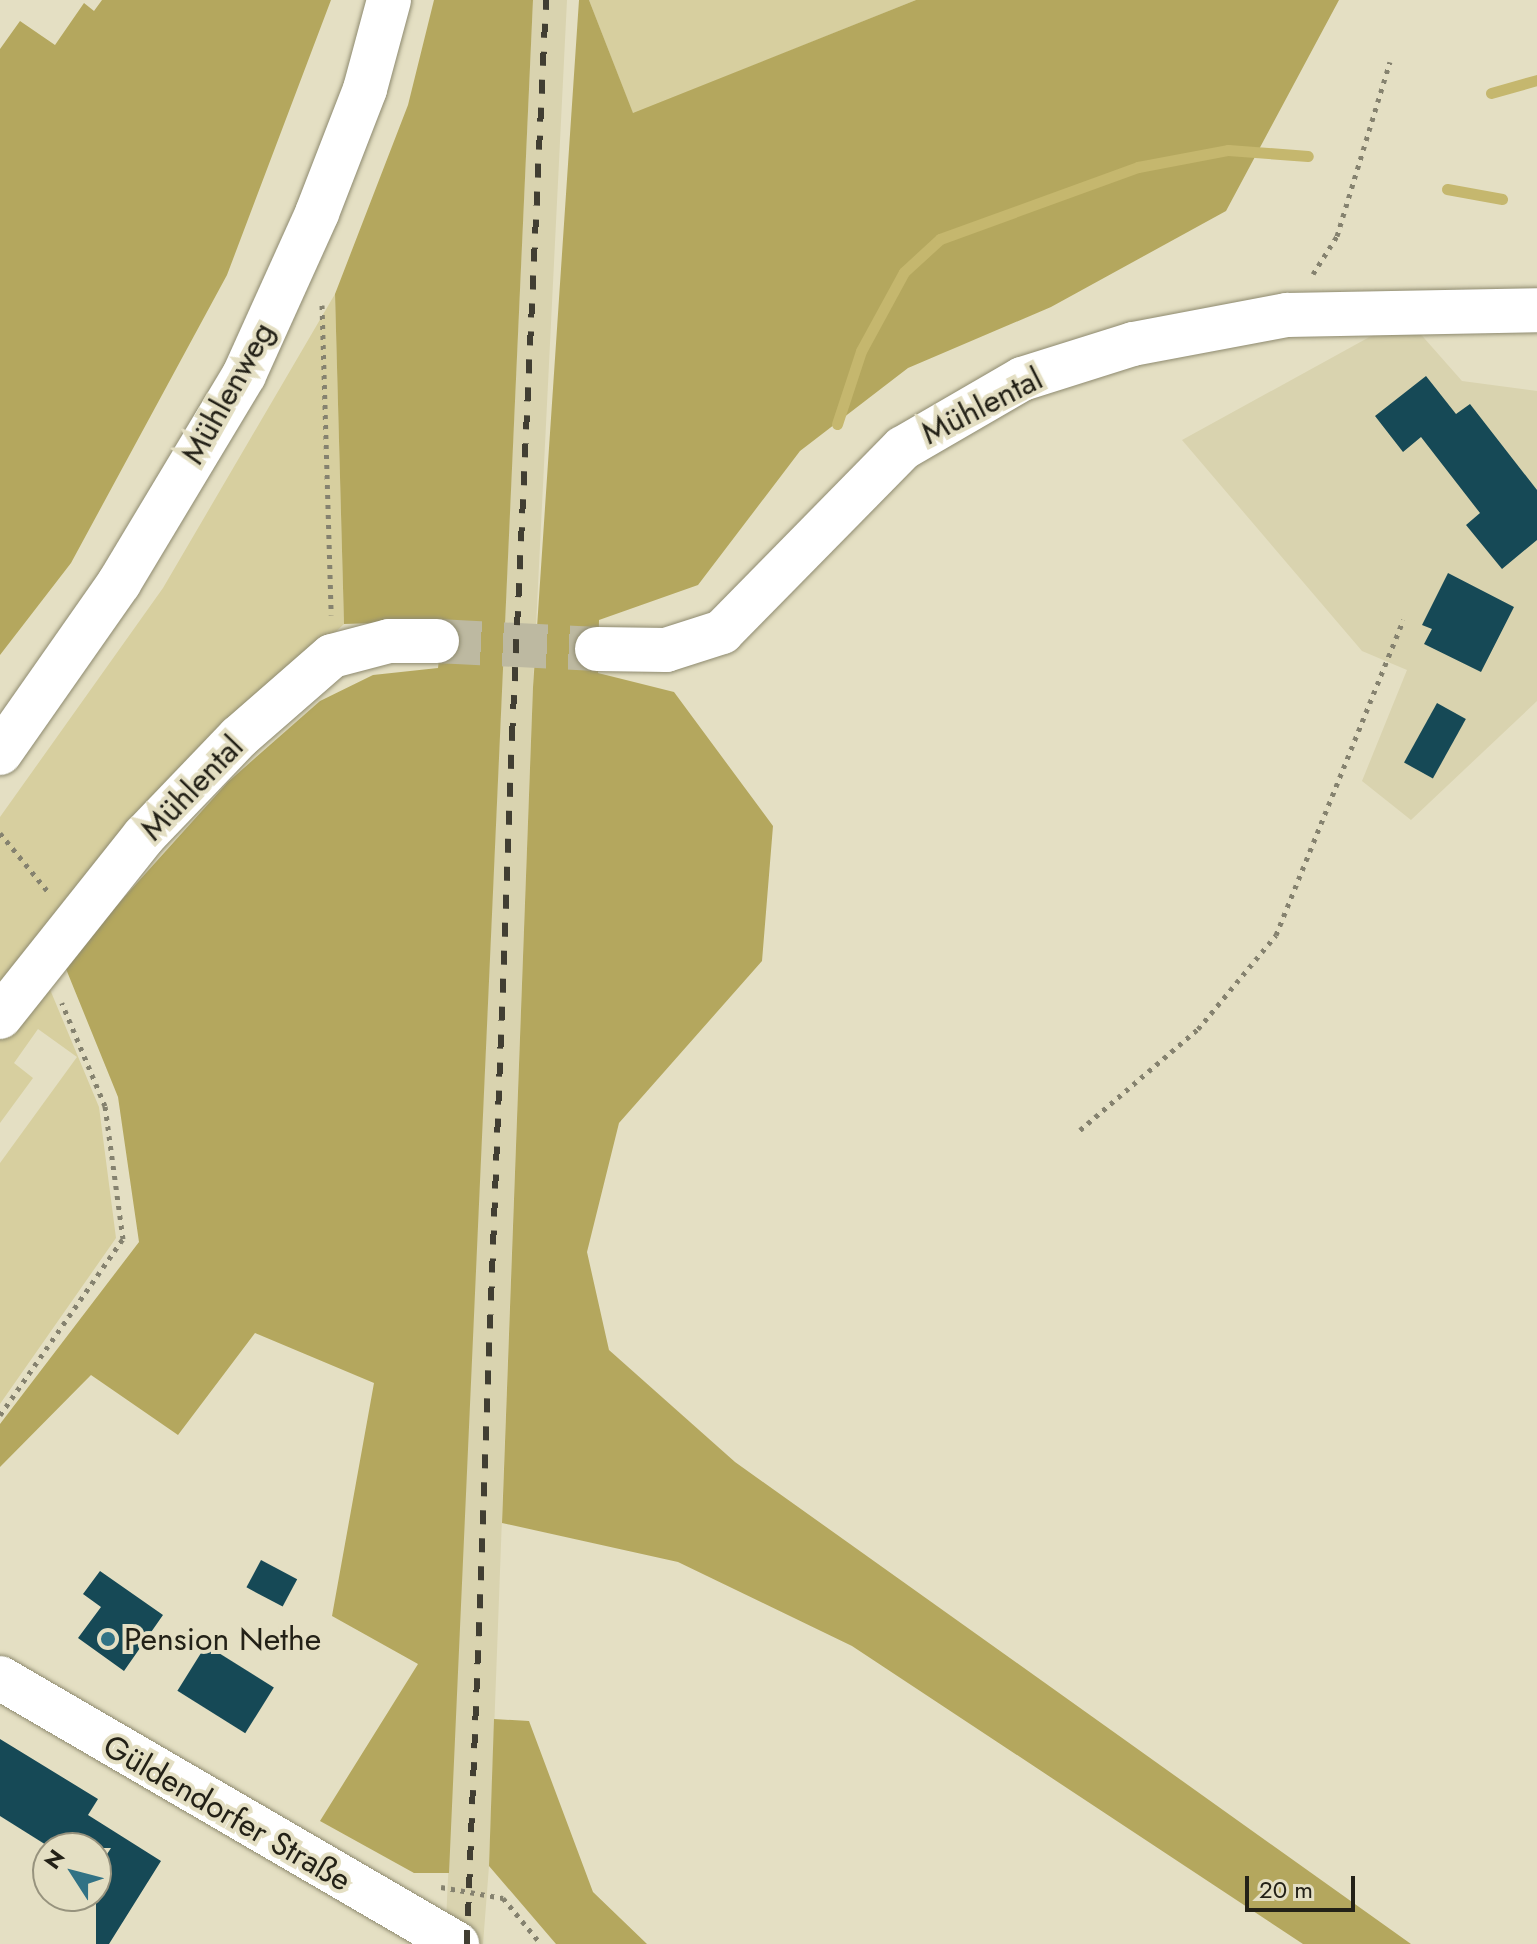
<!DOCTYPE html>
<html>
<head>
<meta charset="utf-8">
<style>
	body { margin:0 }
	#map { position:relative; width:1537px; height:1944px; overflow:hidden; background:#e4dfc3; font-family:Jost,sans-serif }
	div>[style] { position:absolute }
	.built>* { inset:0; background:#d9d3af }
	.green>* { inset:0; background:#d7cf9f }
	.forest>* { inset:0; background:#b4a75e }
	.stream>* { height:11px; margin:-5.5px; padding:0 5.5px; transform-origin:5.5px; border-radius:5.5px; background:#c5b76e }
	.building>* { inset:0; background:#164956; transform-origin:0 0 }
	.minor-tunnel>* { height:44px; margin-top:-22px; transform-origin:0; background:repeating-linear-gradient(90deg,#bdb9a1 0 44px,transparent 0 66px) }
	.path>* { height:5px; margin-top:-2.5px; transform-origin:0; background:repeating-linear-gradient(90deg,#85826f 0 4px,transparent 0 10px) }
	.roads { filter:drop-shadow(0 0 2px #8e8a6f) drop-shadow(0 0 2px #8e8a6f) }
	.minor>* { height:44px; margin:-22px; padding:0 22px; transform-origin:22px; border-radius:22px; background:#fff }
	.rail>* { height:6px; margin-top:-3px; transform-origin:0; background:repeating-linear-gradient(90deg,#413e32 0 14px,transparent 0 28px) }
	.dots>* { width:22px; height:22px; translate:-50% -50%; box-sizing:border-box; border:4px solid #e4dfc3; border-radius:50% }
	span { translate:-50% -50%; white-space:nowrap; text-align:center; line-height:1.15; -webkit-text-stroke:8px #e4dfc3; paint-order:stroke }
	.street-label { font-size:32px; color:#232117 }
	.poi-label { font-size:32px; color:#232117 }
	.left { translate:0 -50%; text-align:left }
	.north { position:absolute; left:32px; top:1832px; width:80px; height:80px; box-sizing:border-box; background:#e4dfc3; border:2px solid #97937e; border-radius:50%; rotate:306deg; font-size:22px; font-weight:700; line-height:32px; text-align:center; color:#232117 }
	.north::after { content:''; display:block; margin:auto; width:28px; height:36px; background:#317285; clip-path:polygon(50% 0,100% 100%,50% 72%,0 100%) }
	.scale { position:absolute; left:1245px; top:1876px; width:110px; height:36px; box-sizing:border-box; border:4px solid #232117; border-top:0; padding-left:10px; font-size:24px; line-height:28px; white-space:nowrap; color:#232117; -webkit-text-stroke:6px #e4dfc3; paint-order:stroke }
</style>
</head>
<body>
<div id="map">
	<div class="built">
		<i style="clip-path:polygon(533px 0,567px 0,533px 687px,489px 1866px,483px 1944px,445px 1944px)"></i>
		<i style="clip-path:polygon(1384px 329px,1417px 330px,1462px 381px,1537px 391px,1537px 701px,1411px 820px,1362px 781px,1407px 670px,1362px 651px,1182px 440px)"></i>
	</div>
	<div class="green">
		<i style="clip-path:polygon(589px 0,916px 0,633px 114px)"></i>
		<i style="clip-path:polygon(335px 294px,344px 624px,230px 731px,0 1005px,0 817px,163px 588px)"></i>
		<i style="clip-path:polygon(44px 975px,99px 1107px,116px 1238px,0 1404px,0 1163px,77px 1057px,38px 1029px,14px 1063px,33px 1078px,0 1123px,0 1036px)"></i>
	</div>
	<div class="forest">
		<i style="clip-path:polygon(102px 0,331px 0,227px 275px,71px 563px,0 655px,0 49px,20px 21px,55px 45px,84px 3px,94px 11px)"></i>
		<i style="clip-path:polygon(434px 0,533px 0,449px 1873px,414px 1873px,320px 1821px,418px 1664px,332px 1616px,374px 1383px,255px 1333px,178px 1435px,91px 1375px,0 1467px,0 1424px,139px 1242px,118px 1097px,64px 964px,228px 782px,320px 701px,373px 675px,438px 668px,443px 621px,344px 624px,335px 294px,408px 105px)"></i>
		<i style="clip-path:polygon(579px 0,589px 0,633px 113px,916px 0,1339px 0,1226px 211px,1051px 307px,908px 368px,800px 451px,698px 585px,599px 620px,598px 673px,674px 692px,773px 826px,762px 961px,619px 1123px,587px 1252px,609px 1350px,735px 1462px,1411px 1944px,1303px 1944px,852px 1646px,678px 1562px,502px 1523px,533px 687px)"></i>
		<i style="clip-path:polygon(494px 1719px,529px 1721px,593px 1892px,647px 1944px,556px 1944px,489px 1866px)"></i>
	</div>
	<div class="stream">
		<i style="left:1491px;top:93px;width:48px;rotate:-15.8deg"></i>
		<i style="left:1447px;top:189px;width:56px;rotate:10.3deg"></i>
		<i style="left:837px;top:424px;width:77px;rotate:-71.8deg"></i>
		<i style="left:861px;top:351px;width:90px;rotate:-61.4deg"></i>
		<i style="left:904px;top:272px;width:49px;rotate:-42.5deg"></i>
		<i style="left:940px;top:239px;width:211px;rotate:-20deg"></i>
		<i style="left:1138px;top:167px;width:92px;rotate:-10.7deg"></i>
		<i style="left:1228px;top:150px;width:80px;rotate:4.3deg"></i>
	</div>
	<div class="building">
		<i style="clip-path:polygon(1426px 376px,1456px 414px,1470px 404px,1537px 490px,1537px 540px,1502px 569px,1466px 525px,1480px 513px,1421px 437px,1403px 452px,1375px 416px)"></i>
		<i style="clip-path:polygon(1448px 573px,1514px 607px,1481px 672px,1424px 644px,1432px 629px,1422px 625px)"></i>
		<i style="left:1437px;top:703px;width:33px;height:68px;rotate:29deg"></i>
		<i style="left:261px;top:1560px;width:41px;height:31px;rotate:28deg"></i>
		<i style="clip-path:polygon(100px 1571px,163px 1615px,124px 1671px,78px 1638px,101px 1607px,83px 1594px)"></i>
		<i style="left:206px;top:1645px;width:80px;height:54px;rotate:32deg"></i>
		<i style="clip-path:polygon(0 1739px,98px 1799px,88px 1815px,161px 1861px,109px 1944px,96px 1944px,96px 1871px,111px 1848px,51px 1848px,0 1816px)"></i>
	</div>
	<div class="minor-tunnel">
		<i style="left:437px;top:641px;width:160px;rotate:2.9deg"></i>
	</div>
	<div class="path">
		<i style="left:1313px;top:274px;width:45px;rotate:-57.7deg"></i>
		<i style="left:1337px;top:236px;width:182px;rotate:-73.1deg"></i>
		<i style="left:322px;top:305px;width:310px;rotate:88.3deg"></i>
		<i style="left:0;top:833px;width:79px;rotate:50.7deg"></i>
		<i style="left:1080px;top:1130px;width:155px;rotate:-40.6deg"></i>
		<i style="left:1198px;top:1029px;width:122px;rotate:-50.3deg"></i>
		<i style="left:1276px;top:935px;width:340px;rotate:-68deg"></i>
		<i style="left:0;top:1415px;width:215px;rotate:-55.1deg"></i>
		<i style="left:123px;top:1239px;width:134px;rotate:-97.7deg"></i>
		<i style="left:105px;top:1106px;width:112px;rotate:-112.7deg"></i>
		<i style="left:441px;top:1887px;width:63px;rotate:10.1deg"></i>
		<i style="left:503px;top:1898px;width:60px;rotate:50.4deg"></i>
	</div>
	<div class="roads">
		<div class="minor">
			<i style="left:597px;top:649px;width:69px;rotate:0.8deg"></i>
			<i style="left:666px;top:650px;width:59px;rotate:-17.8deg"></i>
			<i style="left:722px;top:632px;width:258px;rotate:-45.5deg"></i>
			<i style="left:903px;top:448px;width:138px;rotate:-30.1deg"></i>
			<i style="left:1022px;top:379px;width:116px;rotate:-17.5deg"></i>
			<i style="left:1133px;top:344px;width:157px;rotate:-10.7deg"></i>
			<i style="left:1287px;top:315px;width:250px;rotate:-1.1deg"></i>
			<i style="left:0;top:753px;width:208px;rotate:-55deg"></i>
			<i style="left:119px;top:583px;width:243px;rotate:-59deg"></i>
			<i style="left:244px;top:375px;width:178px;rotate:-65.7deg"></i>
			<i style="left:317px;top:213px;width:133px;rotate:-68.8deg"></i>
			<i style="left:365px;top:89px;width:92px;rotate:-74.9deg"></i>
			<i style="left:0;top:1017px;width:231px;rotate:-51.5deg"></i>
			<i style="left:144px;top:836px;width:137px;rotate:-46.2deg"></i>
			<i style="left:239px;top:737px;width:123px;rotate:-41.1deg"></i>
			<i style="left:332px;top:656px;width:59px;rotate:-14.7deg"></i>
			<i style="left:389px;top:641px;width:48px"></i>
			<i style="left:0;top:1678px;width:529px;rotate:30.2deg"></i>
		</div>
	</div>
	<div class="rail">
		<i style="left:467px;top:1944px;width:1208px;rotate:-87.86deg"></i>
		<i style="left:512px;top:737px;width:738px;rotate:-87.36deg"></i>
	</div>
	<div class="dots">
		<i style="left:108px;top:1639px;background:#317285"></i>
	</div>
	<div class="street-label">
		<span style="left:228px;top:393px;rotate:-61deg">Mühlenweg</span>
		<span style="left:982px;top:406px;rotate:-27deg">Mühlental</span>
		<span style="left:192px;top:788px;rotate:-46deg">Mühlental</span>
		<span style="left:227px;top:1813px;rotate:30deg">Güldendorfer Straße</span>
	</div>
	<div class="poi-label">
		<span class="left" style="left:124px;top:1639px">Pension Nethe</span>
	</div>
	<div class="north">N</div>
	<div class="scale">20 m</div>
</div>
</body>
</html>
